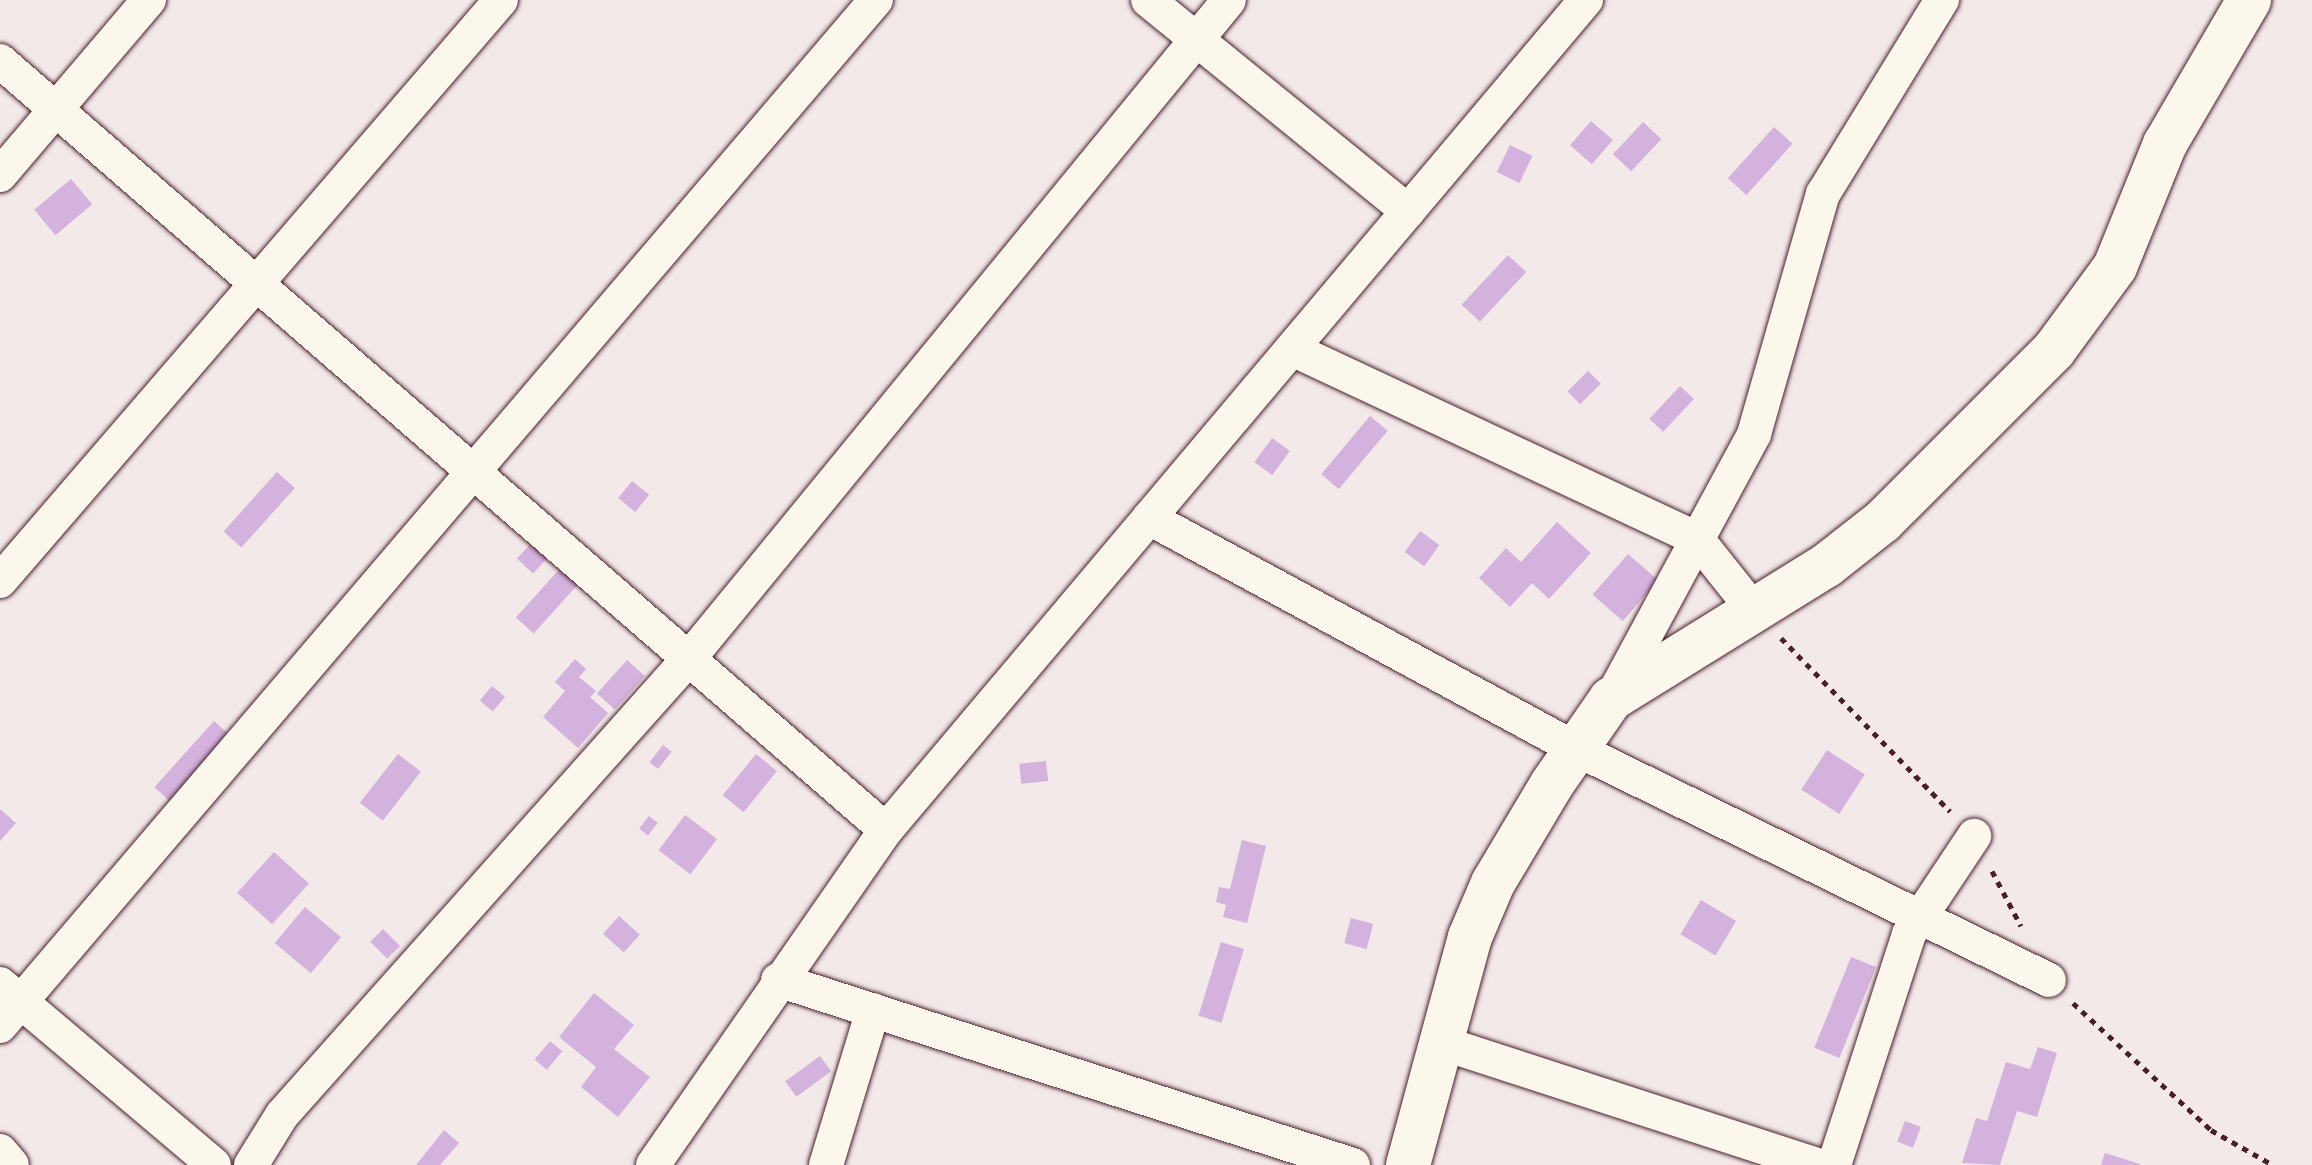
<!DOCTYPE html>
<html>
<head>
<meta charset="utf-8">
<style>
	body { margin:0 }
	#map { position:relative; width:2312px; height:1165px; overflow:hidden; background:#f3e9e9; font-family:"Gochi Hand",sans-serif }
	div>[style] { position:absolute }
	.building>* { inset:0; background:#d3b2dd; transform-origin:0 0 }
	.path>* { height:5px; margin-top:-2.5px; transform-origin:0; background:repeating-linear-gradient(90deg,#4a1f2b 0 6px,transparent 0 12px) }
	.roads { filter:drop-shadow(0 0 2px #4a1f2b) drop-shadow(0 0 2px #4a1f2b) }
	.street>* { height:34px; margin:-17px; padding:0 17px; transform-origin:17px; border-radius:17px; background:#fbf7ec }
	.secondary>* { height:44px; margin:-22px; padding:0 22px; transform-origin:22px; border-radius:22px; background:#fbf7ec }
	span { translate:-50% -50%; white-space:nowrap; text-align:center; line-height:1.15; -webkit-text-stroke:8px #fbf7ec; paint-order:stroke }
</style>
</head>
<body>
<div id="map">
	<div class="building">
		<i style="left:1591px;top:121px;width:29px;height:32px;rotate:41deg"></i>
		<i style="left:1643px;top:122px;width:25px;height:44px;rotate:43deg"></i>
		<i style="left:1774px;top:127px;width:25px;height:69px;rotate:42deg"></i>
		<i style="left:1510px;top:145px;width:25px;height:30px;rotate:26deg"></i>
		<i style="left:71px;top:179px;width:33px;height:48px;rotate:50deg"></i>
		<i style="left:1508px;top:255px;width:25px;height:68px;rotate:43deg"></i>
		<i style="left:1588px;top:371px;width:18px;height:29px;rotate:45deg"></i>
		<i style="left:1680px;top:386px;width:19px;height:45px;rotate:43deg"></i>
		<i style="left:1370px;top:416px;width:23px;height:76px;rotate:40deg"></i>
		<i style="left:1272px;top:438px;width:22px;height:30px;rotate:36deg"></i>
		<i style="left:277px;top:472px;width:24px;height:80px;rotate:42deg"></i>
		<i style="left:632px;top:481px;width:22px;height:22px;rotate:39deg"></i>
		<i style="clip-path:polygon(1557px 522px,1591px 553px,1549px 599px,1532px 583px,1510px 607px,1479px 578px,1506px 548px,1521px 562px)"></i>
		<i style="left:1420px;top:531px;width:24px;height:26px;rotate:36deg"></i>
		<i style="left:536px;top:538px;width:22px;height:28px;rotate:43deg"></i>
		<i style="left:1628px;top:554px;width:40px;height:54px;rotate:41deg"></i>
		<i style="left:564px;top:564px;width:24px;height:72px;rotate:42deg"></i>
		<i style="clip-path:polygon(575px 659px,586px 669px,579px 677px,596px 691px,590px 697px,608px 713px,578px 748px,543px 717px,565px 691px,555px 682px)"></i>
		<i style="left:627px;top:660px;width:24px;height:45px;rotate:42deg"></i>
		<i style="left:492px;top:686px;width:17px;height:19px;rotate:40deg"></i>
		<i style="left:214px;top:721px;width:27px;height:89px;rotate:42deg"></i>
		<i style="left:663px;top:745px;width:11px;height:22px;rotate:38deg"></i>
		<i style="left:1827px;top:750px;width:45px;height:47px;rotate:33deg"></i>
		<i style="left:398px;top:754px;width:29px;height:62px;rotate:38deg"></i>
		<i style="left:756px;top:754px;width:27px;height:53px;rotate:39deg"></i>
		<i style="left:1046px;top:761px;width:20px;height:27px;rotate:84deg"></i>
		<i style="clip-path:polygon(0 809px,16px 823px,0 841px)"></i>
		<i style="left:685px;top:815px;width:40px;height:44px;rotate:37deg"></i>
		<i style="left:649px;top:816px;width:11px;height:16px;rotate:38deg"></i>
		<i style="clip-path:polygon(1242px 840px,1266px 846px,1247px 923px,1223px 917px,1226px 905px,1216px 902px,1219px 887px,1230px 889px)"></i>
		<i style="left:274px;top:852px;width:47px;height:55px;rotate:42deg"></i>
		<i style="left:1701px;top:900px;width:41px;height:40px;rotate:31deg"></i>
		<i style="left:305px;top:907px;width:47px;height:47px;rotate:40deg"></i>
		<i style="left:619px;top:916px;width:28px;height:24px;rotate:42deg"></i>
		<i style="left:1351px;top:918px;width:23px;height:26px;rotate:15deg"></i>
		<i style="left:383px;top:929px;width:24px;height:18px;rotate:45deg"></i>
		<i style="left:1221px;top:942px;width:24px;height:77px;rotate:17deg"></i>
		<i style="left:1851px;top:957px;width:27px;height:98px;rotate:22deg"></i>
		<i style="clip-path:polygon(594px 993px,634px 1025px,614px 1049px,650px 1077px,618px 1117px,581px 1087px,596px 1067px,559px 1037px)"></i>
		<i style="left:550px;top:1041px;width:16px;height:24px;rotate:40deg"></i>
		<i style="clip-path:polygon(2038px 1047px,2057px 1053px,2037px 1117px,2017px 1111px,2000px 1165px,1962px 1163px,1976px 1118px,1987px 1121px,2006px 1062px,2030px 1069px)"></i>
		<i style="left:820px;top:1056px;width:19px;height:43px;rotate:54deg"></i>
		<i style="left:1905px;top:1121px;width:17px;height:22px;rotate:21deg"></i>
		<i style="clip-path:polygon(444px 1130px,459px 1143px,440px 1165px,416px 1165px)"></i>
		<i style="clip-path:polygon(2105px 1153px,2140px 1164px,2140px 1165px,2101px 1165px)"></i>
	</div>
	<div class="path">
		<i style="left:1781px;top:638px;width:242px;rotate:45.7deg"></i>
		<i style="left:1992px;top:871px;width:62px;rotate:62.2deg"></i>
		<i style="left:2073px;top:1003px;width:188px;rotate:42.6deg"></i>
		<i style="left:2211px;top:1130px;width:71px;rotate:29.4deg"></i>
	</div>
	<div class="roads">
		<div class="street">
			<i style="left:1148px;top:0;width:335px;rotate:39.1deg"></i>
			<i style="left:0;top:61px;width:1173px;rotate:40.96deg"></i>
			<i style="left:0;top:175px;width:230px;rotate:-49.6deg"></i>
			<i style="left:1292px;top:349px;width:447px;rotate:25.1deg"></i>
			<i style="left:1697px;top:539px;width:95px;rotate:51.4deg"></i>
			<i style="left:1149px;top:518px;width:488px;rotate:28.4deg"></i>
			<i style="left:1578px;top:750px;width:524px;rotate:26.03deg"></i>
			<i style="left:0;top:581px;width:767px;rotate:-49.23deg"></i>
			<i style="left:1611px;top:699px;width:301px;rotate:-61.6deg"></i>
			<i style="left:1754px;top:434px;width:250px;rotate:-74deg"></i>
			<i style="left:1823px;top:194px;width:228px;rotate:-58.5deg"></i>
			<i style="left:778px;top:980px;width:604px;rotate:17.84deg"></i>
			<i style="left:0;top:984px;width:280px;rotate:40.2deg"></i>
			<i style="left:0;top:1026px;width:1349px;rotate:-49.51deg"></i>
			<i style="left:1442px;top:1043px;width:395px;rotate:18deg"></i>
			<i style="left:0;top:1151px;width:18px;rotate:49deg"></i>
			<i style="left:251px;top:1165px;width:59px;rotate:-58.2deg"></i>
			<i style="left:282px;top:1115px;width:615px;rotate:-48.3deg"></i>
			<i style="left:691px;top:656px;width:848px;rotate:-50.64deg"></i>
			<i style="left:653px;top:1165px;width:408px;rotate:-55.2deg"></i>
			<i style="left:886px;top:830px;width:1086px;rotate:-49.86deg"></i>
			<i style="left:826px;top:1165px;width:162px;rotate:-73.1deg"></i>
			<i style="left:1834px;top:1165px;width:243px;rotate:-72deg"></i>
			<i style="left:1909px;top:934px;width:118px;rotate:-56.4deg"></i>
		</div>
		<div class="secondary">
			<i style="left:1408px;top:1165px;width:236px;rotate:-74.8deg"></i>
			<i style="left:1470px;top:937px;width:59px;rotate:-66.9deg"></i>
			<i style="left:1493px;top:883px;width:115px;rotate:-59.2deg"></i>
			<i style="left:1552px;top:784px;width:103px;rotate:-55.2deg"></i>
			<i style="left:1611px;top:699px;width:254px;rotate:-31.8deg"></i>
			<i style="left:1827px;top:565px;width:71px;rotate:-38.2deg"></i>
			<i style="left:1883px;top:521px;width:242px;rotate:-45deg"></i>
			<i style="left:2054px;top:350px;width:103px;rotate:-53.7deg"></i>
			<i style="left:2115px;top:267px;width:133px;rotate:-67.9deg"></i>
			<i style="left:2165px;top:144px;width:167px;rotate:-59.7deg"></i>
		</div>
	</div>
</div>
</body>
</html>
